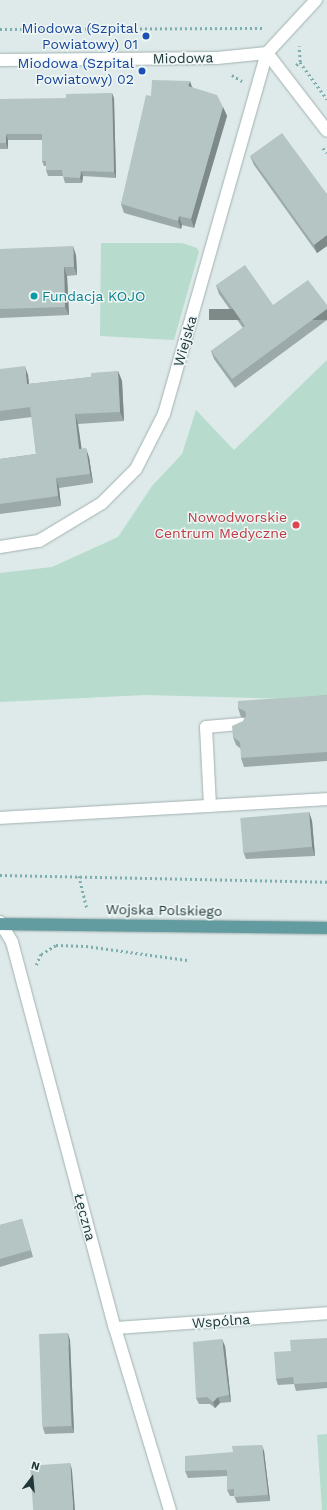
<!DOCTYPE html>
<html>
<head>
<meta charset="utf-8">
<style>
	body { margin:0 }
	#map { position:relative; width:327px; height:1510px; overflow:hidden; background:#deeae9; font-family:"Work Sans",sans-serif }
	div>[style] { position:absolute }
	.green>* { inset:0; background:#b7dccd }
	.path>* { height:2.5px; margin-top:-1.25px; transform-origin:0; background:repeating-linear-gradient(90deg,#7eadae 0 2px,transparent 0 5px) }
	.roads { filter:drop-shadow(0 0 1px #a1b1b1) drop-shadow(0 0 1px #a1b1b1) }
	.minor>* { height:12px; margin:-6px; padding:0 6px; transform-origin:6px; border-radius:6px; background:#fff }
	.major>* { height:12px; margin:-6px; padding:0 6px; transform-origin:6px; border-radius:6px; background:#629ba0 }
	.wall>* { inset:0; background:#9ba9a8 }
	.shaded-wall>* { inset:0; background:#7e8a88; transform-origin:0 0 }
	.building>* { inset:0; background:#b4c5c3; transform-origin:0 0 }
	.dots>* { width:11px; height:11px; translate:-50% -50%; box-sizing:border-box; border:2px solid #eff7f6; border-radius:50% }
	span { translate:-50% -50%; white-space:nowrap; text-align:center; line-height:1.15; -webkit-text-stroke:3px #eff7f6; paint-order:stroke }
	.transit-label { font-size:14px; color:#164399 }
	.right { translate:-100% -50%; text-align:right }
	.street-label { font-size:14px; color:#20383a }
	.culture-label { font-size:14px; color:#0d838f }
	.left { translate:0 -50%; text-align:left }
	.health-label { font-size:14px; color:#be3a42 }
	.north { position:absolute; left:12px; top:1458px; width:40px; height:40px; -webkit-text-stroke:3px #eff7f6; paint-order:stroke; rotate:16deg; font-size:11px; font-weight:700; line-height:16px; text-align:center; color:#20383a }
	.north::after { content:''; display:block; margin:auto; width:14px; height:18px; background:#20383a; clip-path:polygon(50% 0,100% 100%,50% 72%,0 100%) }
</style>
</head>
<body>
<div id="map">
	<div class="green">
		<i style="clip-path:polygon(101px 243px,182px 243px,197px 248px,199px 252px,174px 340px,100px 336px)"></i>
		<i style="clip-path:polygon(327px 360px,327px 700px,146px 695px,0 702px,0 573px,52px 567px,118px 537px,152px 486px,182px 454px,196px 410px,234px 450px)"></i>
		<i style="clip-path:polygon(327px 1434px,327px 1510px,322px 1510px,317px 1435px)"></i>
	</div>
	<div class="path">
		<i style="left:0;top:29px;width:265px;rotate:-0.2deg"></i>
		<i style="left:300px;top:62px;width:46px;rotate:53.9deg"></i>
		<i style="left:296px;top:65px;width:5px;rotate:-37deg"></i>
		<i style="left:300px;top:62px;width:16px;rotate:-94deg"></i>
		<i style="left:232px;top:75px;width:12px;rotate:31deg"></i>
		<i style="left:323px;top:148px;width:6px;rotate:51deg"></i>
		<i style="left:0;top:875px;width:327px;rotate:1.2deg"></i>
		<i style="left:79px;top:876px;width:34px;rotate:76deg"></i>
		<i style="left:86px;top:946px;width:102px;rotate:7.9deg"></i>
		<i style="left:36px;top:965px;width:12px;rotate:-66deg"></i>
		<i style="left:41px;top:954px;width:17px;rotate:-31deg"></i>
		<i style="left:56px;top:945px;width:30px;rotate:2deg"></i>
	</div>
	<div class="roads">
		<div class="minor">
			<i style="left:267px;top:53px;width:98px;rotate:52.4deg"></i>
			<i style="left:0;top:60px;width:217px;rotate:-0.5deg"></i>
			<i style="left:217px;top:58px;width:50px;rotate:-5.7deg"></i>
			<i style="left:0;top:547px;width:39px;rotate:-9deg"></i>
			<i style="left:39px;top:541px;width:74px;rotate:-31.1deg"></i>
			<i style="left:102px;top:503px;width:48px;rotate:-45deg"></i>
			<i style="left:136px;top:469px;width:62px;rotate:-63deg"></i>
			<i style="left:164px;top:414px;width:375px;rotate:-74.1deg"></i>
			<i style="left:267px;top:53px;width:72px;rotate:-47.2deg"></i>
			<i style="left:210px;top:806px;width:79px;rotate:-92.9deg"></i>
			<i style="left:206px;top:727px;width:36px;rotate:-5deg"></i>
			<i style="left:0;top:818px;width:328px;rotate:-3.3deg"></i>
			<i style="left:0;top:922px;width:23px;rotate:59deg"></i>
			<i style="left:12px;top:942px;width:400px;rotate:75.1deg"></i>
			<i style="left:115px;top:1328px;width:190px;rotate:73.2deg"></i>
			<i style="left:115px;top:1328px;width:213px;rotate:-4deg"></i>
		</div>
		<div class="major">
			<i style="left:0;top:924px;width:327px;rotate:0.7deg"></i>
		</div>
	</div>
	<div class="wall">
		<i style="clip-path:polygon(192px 87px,223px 107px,227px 116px,194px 228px,182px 225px,181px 229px,124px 213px,121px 204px,151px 96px)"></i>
		<i style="clip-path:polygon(114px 98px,116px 178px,83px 176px,82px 183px,65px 183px,63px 176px,48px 176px,46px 170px,46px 166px,44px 166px,42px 161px,42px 140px,8px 140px,8px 149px,0 149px,0 99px)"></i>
		<i style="clip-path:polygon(250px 156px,327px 194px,327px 246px,317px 253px,254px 165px)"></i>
		<i style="clip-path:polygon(0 249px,76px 255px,77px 275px,67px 276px,69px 315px,0 318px)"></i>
		<i style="clip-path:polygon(216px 285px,273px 305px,327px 305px,327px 320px,235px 388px,214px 359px,211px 351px,243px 328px,219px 294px)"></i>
		<i style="clip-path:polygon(0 369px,28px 375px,29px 384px,91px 377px,118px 371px,122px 381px,124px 421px,78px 424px,81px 448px,89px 457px,93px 483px,59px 488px,61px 506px,0 514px,0 459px,36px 454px,32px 417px,0 421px)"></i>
		<i style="clip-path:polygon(327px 695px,327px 761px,244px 767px,241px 758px,241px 749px,236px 745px,233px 737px,245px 718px,241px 717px,238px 708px)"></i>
		<i style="clip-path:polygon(309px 812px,312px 821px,315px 856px,246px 859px,243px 851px)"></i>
		<i style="clip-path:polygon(22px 1219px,33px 1257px,0 1267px,0 1225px)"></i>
		<i style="clip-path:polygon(327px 1338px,327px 1388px,296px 1391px,294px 1384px,278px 1385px,276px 1379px,291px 1351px)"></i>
		<i style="clip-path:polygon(70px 1340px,74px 1433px,45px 1434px,43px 1428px)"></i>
		<i style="clip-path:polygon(225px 1346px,231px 1402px,220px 1403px,215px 1408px,210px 1404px,199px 1404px,196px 1398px)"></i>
		<i style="clip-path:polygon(264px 1451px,270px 1501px,237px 1503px,234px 1496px,230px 1496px,227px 1490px,227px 1476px,188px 1478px,185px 1471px)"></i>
	</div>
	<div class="shaded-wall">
		<i style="clip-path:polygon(190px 81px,193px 90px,188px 86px)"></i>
		<i style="clip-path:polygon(112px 93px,114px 98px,116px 178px,114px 172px)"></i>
		<i style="clip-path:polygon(223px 107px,227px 116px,194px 228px,191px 219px)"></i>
		<i style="clip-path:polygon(6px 134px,8px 140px,8px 149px,6px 143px)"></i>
		<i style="clip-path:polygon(81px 171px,83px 176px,82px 183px,80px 178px)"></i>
		<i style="clip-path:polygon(179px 216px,182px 225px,181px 229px,178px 221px)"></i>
		<i style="clip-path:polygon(327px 235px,327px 246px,317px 253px,314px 245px)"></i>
		<i style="clip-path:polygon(73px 246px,76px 255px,77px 275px,74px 267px)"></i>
		<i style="clip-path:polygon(64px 267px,67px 276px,69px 315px,65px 307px)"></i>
		<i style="left:327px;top:309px;width:11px;height:118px;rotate:90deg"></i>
		<i style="clip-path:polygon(25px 366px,28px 375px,30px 394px,27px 384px)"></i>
		<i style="clip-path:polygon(118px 371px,122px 381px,124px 421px,120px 412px)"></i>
		<i style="clip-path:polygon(75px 414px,78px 424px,83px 458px,79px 449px)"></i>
		<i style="clip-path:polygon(86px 448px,89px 457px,93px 483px,90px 474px)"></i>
		<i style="clip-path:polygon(56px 478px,59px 488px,61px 506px,58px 496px)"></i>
		<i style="clip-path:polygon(309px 812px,312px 821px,315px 856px,312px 847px)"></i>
		<i style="clip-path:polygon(68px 1333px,70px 1340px,74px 1433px,72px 1426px)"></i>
		<i style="clip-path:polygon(222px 1339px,225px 1346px,231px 1402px,229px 1395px)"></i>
		<i style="clip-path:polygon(218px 1397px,220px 1403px,215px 1408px,213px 1402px)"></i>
		<i style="clip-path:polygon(262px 1445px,264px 1451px,270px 1501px,268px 1495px)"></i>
		<i style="clip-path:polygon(70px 1463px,72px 1470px,75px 1510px,73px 1510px)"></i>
	</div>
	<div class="building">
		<i style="clip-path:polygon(152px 80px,190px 81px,188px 86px,217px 95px,223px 107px,191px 219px,179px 216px,178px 221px,121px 204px,146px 95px,151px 96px)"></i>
		<i style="clip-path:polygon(112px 93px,114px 172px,81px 171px,80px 178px,63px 177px,62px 170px,46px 170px,46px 161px,42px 161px,42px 134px,6px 134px,6px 143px,0 143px,0 99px,66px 99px,66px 94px)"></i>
		<i style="clip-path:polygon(282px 133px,327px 194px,327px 235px,314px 245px,250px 156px)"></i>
		<i style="clip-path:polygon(73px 246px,74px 267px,64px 267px,65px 307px,0 309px,0 249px)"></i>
		<i style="clip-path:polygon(245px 265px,273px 305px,308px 280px,327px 305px,327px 309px,232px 379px,211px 351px,245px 326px,216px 285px)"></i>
		<i style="clip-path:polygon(25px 366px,27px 384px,91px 377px,91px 373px,118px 371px,120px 412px,75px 414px,79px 449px,86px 448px,90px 474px,56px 478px,58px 496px,0 504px,0 459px,36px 454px,30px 407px,0 411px,0 369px)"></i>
		<i style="clip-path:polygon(327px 695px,327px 752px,241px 758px,240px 742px,233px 737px,232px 726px,243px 721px,246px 715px,245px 711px,238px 708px,238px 701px)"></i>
		<i style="left:309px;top:812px;width:35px;height:69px;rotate:85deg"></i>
		<i style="clip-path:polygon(22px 1219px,31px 1250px,0 1259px,0 1225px)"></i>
		<i style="left:68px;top:1333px;width:93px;height:29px;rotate:88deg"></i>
		<i style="clip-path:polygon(327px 1338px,327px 1382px,294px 1384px,293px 1377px,276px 1379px,274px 1352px,291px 1351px,290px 1340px)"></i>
		<i style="clip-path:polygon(222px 1339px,229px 1395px,218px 1397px,213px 1402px,207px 1397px,196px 1398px,193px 1342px)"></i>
		<i style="clip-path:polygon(262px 1445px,268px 1495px,234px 1497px,234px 1489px,227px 1490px,227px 1470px,185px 1471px,185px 1456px,233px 1452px,232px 1446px)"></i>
		<i style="left:70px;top:1463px;width:47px;height:40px;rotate:86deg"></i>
	</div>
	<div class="dots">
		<i style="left:146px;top:36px;background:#1a4fb4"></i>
		<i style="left:142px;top:71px;background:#1a4fb4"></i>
		<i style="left:34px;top:296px;background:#0f9aa8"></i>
		<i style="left:296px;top:525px;background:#e0444e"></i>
	</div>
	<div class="transit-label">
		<span class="right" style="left:138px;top:36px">Miodowa (Szpital<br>Powiatowy) 01</span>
		<span class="right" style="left:134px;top:71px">Miodowa (Szpital<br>Powiatowy) 02</span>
	</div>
	<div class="street-label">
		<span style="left:183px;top:58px;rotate:-1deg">Miodowa</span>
		<span style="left:185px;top:341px;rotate:-74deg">Wiejska</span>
		<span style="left:164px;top:910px;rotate:1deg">Wojska Polskiego</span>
		<span style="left:85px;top:1217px;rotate:75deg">Łęczna</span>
		<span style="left:221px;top:1321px;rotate:-4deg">Wspólna</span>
	</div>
	<div class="culture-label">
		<span class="left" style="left:42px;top:296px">Fundacja KOJO</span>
	</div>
	<div class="health-label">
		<span class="right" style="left:287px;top:525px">Nowodworskie<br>Centrum Medyczne</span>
	</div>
	<div class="north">N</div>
</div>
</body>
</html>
